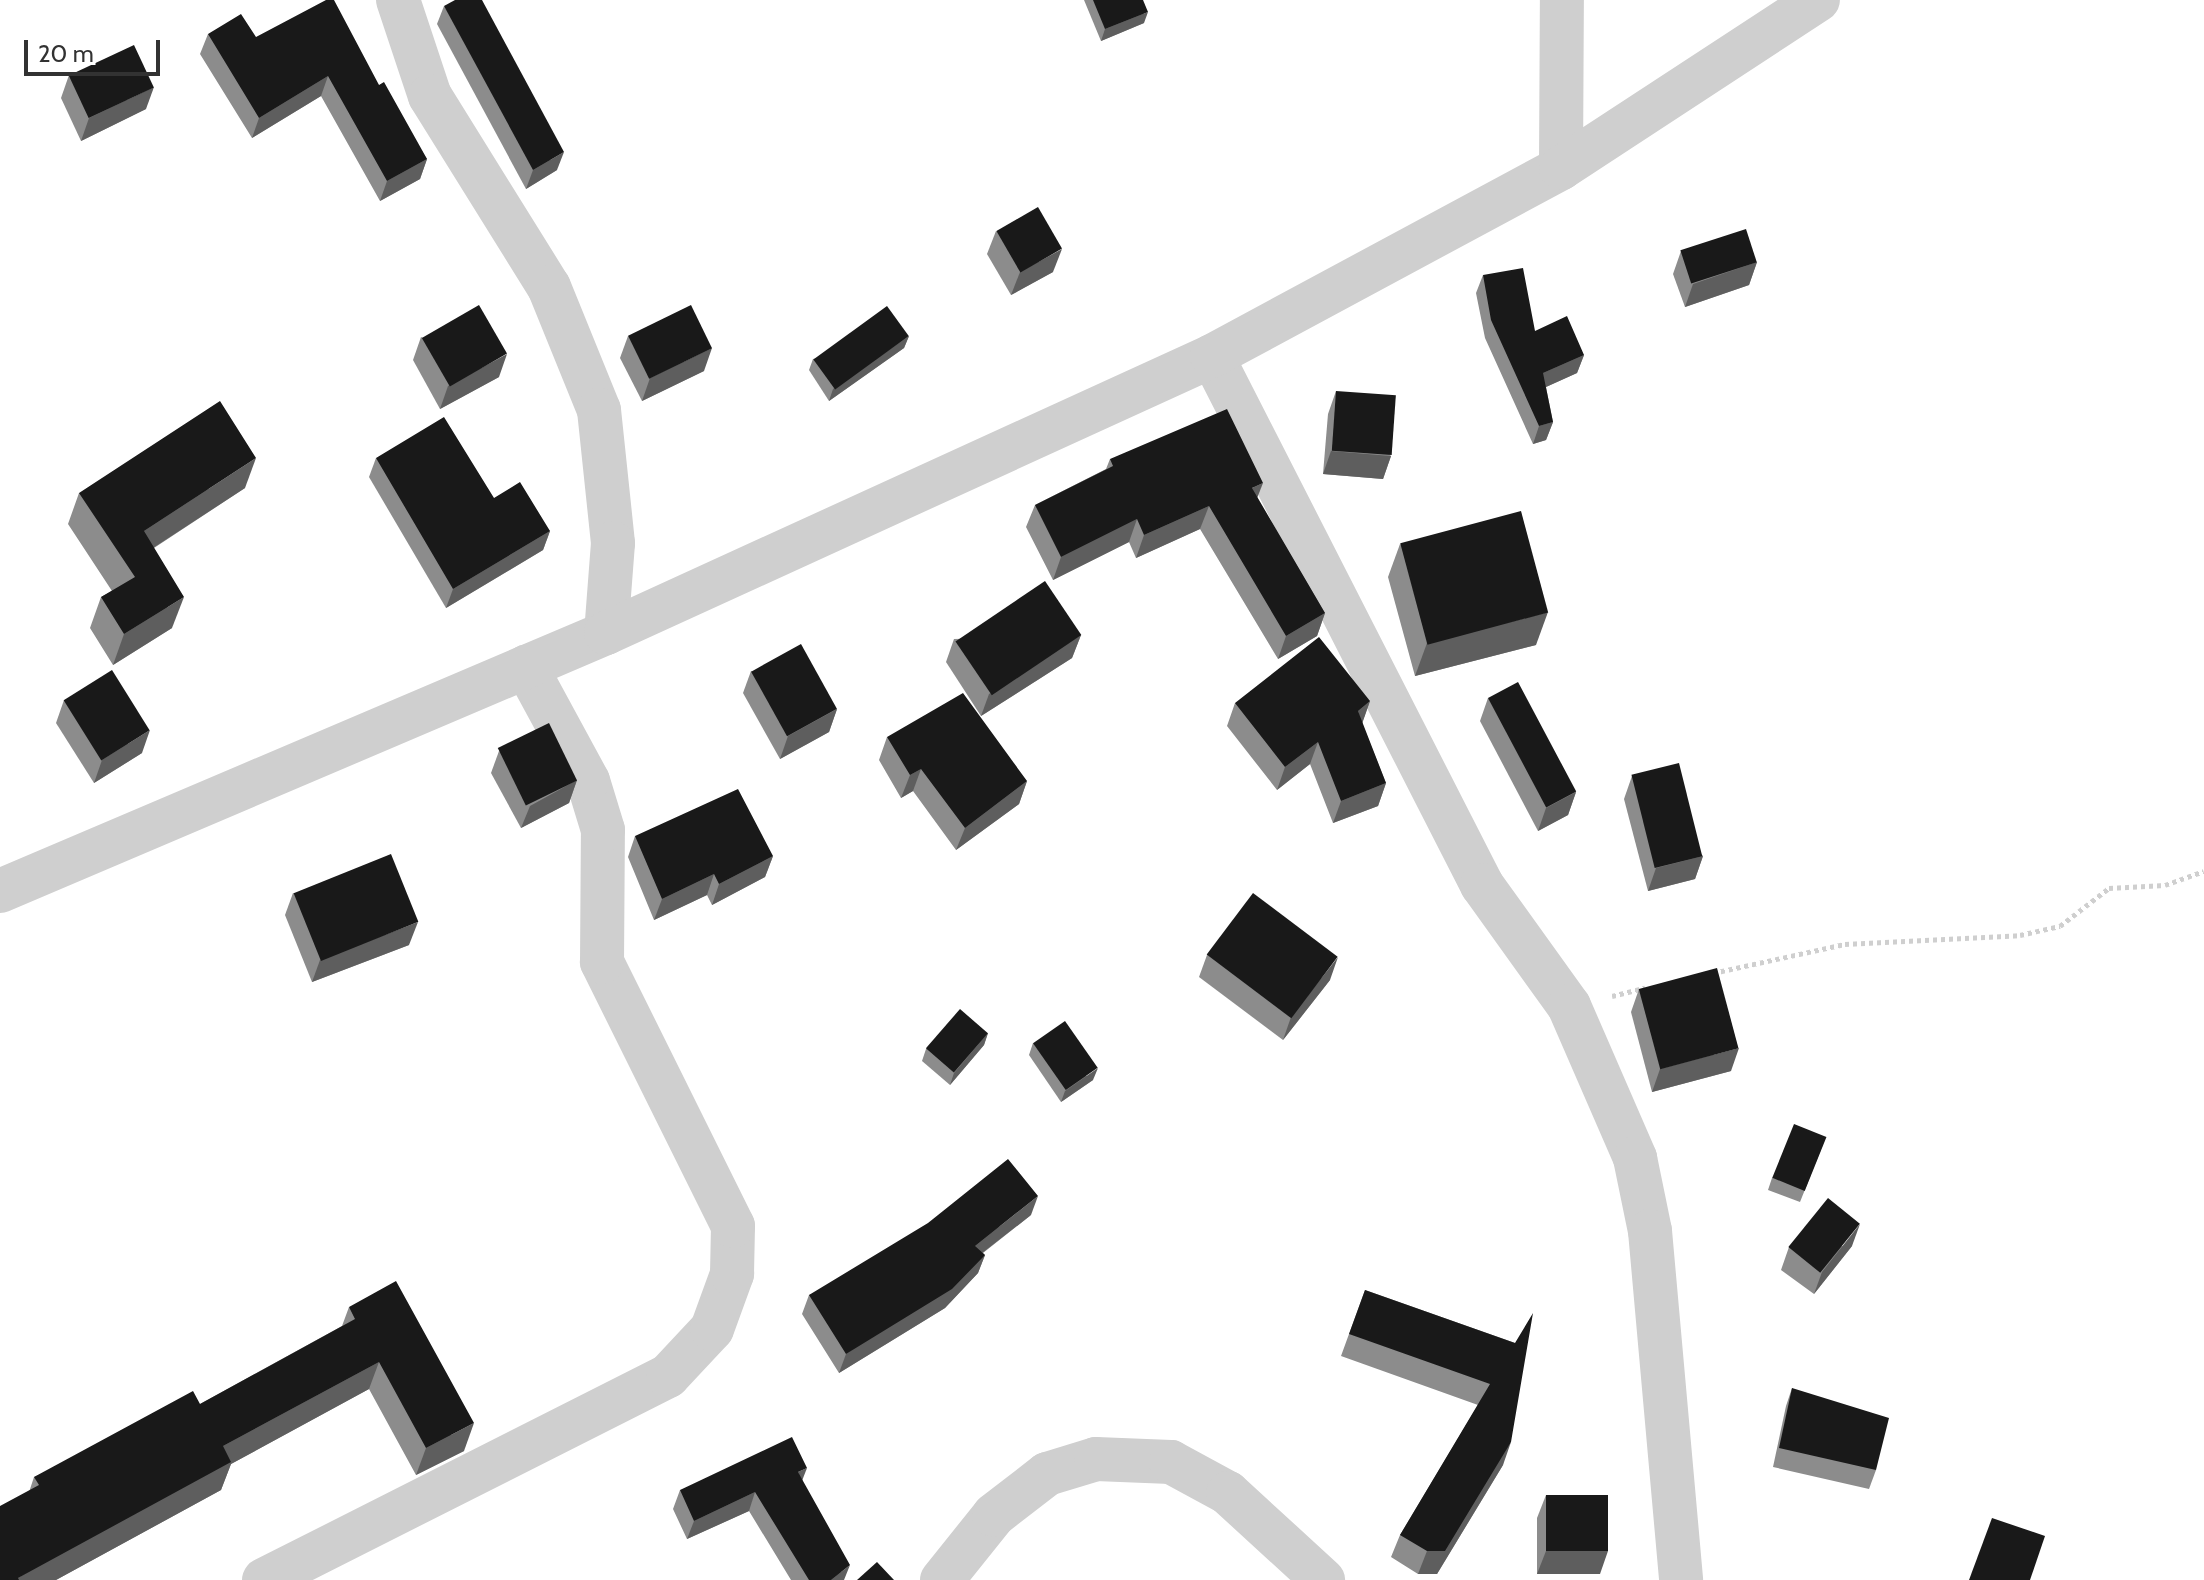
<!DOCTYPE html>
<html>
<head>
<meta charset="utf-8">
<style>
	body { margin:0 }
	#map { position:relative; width:2204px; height:1580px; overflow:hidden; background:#fff; font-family:Cabin,sans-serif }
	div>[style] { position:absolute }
	.path>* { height:5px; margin-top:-2.5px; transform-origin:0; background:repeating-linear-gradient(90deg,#cfcfcf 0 4px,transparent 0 8px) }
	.minor>* { height:44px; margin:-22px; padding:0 22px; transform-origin:22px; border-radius:22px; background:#cfcfcf }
	.tertiary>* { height:44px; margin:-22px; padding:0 22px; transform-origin:22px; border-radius:22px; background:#cfcfcf }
	.wall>* { inset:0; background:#8c8c8c }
	.shaded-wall>* { inset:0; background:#5e5e5e }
	.building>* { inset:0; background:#191919; transform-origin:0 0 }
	span { translate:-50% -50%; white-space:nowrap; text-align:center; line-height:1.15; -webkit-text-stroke:8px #fff; paint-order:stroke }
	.scale { position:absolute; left:24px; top:40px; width:136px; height:36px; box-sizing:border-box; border:4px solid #323232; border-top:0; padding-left:10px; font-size:24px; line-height:28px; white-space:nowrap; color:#323232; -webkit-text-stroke:6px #fff; paint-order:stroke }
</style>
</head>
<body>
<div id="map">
	<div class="path">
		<i style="left:1713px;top:973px;width:135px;rotate:-12.4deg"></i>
		<i style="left:1845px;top:944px;width:175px;rotate:-2.9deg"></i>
		<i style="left:2020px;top:935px;width:41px;rotate:-12.7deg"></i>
		<i style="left:2060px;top:926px;width:62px;rotate:-37.8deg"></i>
		<i style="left:2109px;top:888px;width:56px;rotate:-3.1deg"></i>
		<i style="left:2165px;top:885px;width:41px;rotate:-19.7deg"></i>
		<i style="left:1612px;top:996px;width:34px;rotate:-14deg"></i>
	</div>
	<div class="minor">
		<i style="left:398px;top:0;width:101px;rotate:71.6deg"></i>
		<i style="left:430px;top:96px;width:225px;rotate:58.1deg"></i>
		<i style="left:549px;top:287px;width:133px;rotate:67.9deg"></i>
		<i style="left:599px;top:410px;width:134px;rotate:84deg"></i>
		<i style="left:613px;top:543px;width:90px;rotate:94.4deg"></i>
		<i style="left:1561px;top:168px;width:168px;rotate:-89.7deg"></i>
		<i style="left:1212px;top:356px;width:594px;rotate:62.96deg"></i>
		<i style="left:1482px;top:885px;width:149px;rotate:54.3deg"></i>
		<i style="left:1569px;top:1006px;width:166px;rotate:66.5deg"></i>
		<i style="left:1635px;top:1158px;width:75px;rotate:78.4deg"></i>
		<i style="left:1650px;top:1231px;width:350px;rotate:84.9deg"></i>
		<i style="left:264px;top:1580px;width:453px;rotate:-26.8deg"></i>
		<i style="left:668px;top:1376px;width:64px;rotate:-46.9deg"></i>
		<i style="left:712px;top:1329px;width:59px;rotate:-70deg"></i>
		<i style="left:732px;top:1274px;width:48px;rotate:-88.8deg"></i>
		<i style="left:733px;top:1226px;width:295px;rotate:-116.4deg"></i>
		<i style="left:602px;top:962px;width:132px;rotate:-89.6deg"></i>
		<i style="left:603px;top:830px;width:51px;rotate:-107deg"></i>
		<i style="left:588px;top:781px;width:130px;rotate:-118.5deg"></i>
		<i style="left:942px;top:1580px;width:83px;rotate:-51.3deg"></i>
		<i style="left:994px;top:1515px;width:67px;rotate:-37.7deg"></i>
		<i style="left:1047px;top:1474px;width:51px;rotate:-17deg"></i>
		<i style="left:1096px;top:1459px;width:75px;rotate:2.3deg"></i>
		<i style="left:1171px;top:1462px;width:65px;rotate:28.5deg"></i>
		<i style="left:1228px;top:1493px;width:129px;rotate:42.5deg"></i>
	</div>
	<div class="tertiary">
		<i style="left:0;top:891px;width:659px;rotate:-23.06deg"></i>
		<i style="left:606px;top:633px;width:666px;rotate:-24.56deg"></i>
		<i style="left:1212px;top:356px;width:396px;rotate:-28.3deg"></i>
		<i style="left:1561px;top:168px;width:307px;rotate:-33.2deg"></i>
	</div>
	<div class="wall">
		<i style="clip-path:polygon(1084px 0,1143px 0,1144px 23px,1101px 41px)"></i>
		<i style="clip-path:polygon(444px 6px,557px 170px,526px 189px,437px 24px)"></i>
		<i style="clip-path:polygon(208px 34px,256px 37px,379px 85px,427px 159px,420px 179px,380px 201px,321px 96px,252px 138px,200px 54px)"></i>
		<i style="clip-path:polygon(69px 75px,146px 109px,81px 141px,61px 98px)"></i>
		<i style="clip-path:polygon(996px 231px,1053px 272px,1011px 295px,987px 254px)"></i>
		<i style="clip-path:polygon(1681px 251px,1757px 262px,1749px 285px,1685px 307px,1673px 274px)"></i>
		<i style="clip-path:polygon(1483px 275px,1535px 331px,1584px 355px,1577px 373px,1546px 387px,1553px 422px,1546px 440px,1533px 444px,1485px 338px,1476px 293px)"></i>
		<i style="clip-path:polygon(628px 336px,704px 371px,642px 401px,620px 358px)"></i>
		<i style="clip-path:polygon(909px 336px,904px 348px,829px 401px,809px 370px,813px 359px)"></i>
		<i style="clip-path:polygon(421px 337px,499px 377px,440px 409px,413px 360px)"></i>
		<i style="clip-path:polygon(1336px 391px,1391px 456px,1383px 479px,1323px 474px,1328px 414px)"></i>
		<i style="clip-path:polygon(376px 458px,494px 498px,550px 531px,543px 550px,446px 608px,369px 477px)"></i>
		<i style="clip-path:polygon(1110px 459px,1257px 498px,1325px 613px,1317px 636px,1278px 659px,1200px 529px,1136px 558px,1129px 542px,1053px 580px,1026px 527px,1035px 505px,1106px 469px)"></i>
		<i style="clip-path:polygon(245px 488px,154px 548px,172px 628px,113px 665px,90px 628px,101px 597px,112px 591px,68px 524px,79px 493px)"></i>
		<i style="clip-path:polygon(1400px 544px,1536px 645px,1415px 676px,1388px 577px)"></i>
		<i style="clip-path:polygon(1081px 635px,1072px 658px,981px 716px,946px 662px,954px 639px)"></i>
		<i style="clip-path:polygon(751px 671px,837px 709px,829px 732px,780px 759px,743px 693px)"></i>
		<i style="clip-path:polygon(1488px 698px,1576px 792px,1568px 815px,1538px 831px,1480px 721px)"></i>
		<i style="clip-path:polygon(64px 700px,142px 753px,94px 783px,56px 723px)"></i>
		<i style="clip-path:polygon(1370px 701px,1362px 723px,1386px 783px,1378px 806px,1333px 823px,1310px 764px,1277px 790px,1227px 726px,1235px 703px)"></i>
		<i style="clip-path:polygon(887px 737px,1027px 781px,1019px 804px,956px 850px,913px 791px,901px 798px,879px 760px)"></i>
		<i style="clip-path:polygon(499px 751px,577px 780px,569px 803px,521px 828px,491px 773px)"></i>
		<i style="clip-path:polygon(1632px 776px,1703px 856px,1695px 879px,1648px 891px,1624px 799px)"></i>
		<i style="clip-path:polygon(635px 836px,773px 856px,765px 877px,712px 905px,707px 895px,654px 920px,628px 857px)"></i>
		<i style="clip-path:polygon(293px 893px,409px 945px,312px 982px,285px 915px)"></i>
		<i style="clip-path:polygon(1207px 955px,1330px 980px,1283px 1040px,1199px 977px)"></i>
		<i style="clip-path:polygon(1639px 989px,1731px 1071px,1652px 1092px,1631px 1012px)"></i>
		<i style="clip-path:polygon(988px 1033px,984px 1045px,950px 1085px,922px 1061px,926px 1049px)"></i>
		<i style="clip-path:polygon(1033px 1043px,1093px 1080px,1061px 1102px,1029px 1055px)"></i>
		<i style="clip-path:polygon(1826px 1137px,1800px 1202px,1768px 1190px,1772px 1178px)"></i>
		<i style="clip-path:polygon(1031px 1215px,983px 1253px,985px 1255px,978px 1273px,945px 1308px,839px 1373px,802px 1314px,809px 1295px)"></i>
		<i style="clip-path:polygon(1852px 1246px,1814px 1294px,1781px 1270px,1789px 1247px)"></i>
		<i style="clip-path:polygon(1365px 1290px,1515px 1343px,1503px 1465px,1437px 1574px,1418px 1574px,1391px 1557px,1400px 1535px,1478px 1405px,1341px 1356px)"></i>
		<i style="clip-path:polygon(349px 1307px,464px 1451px,416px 1475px,369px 1389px,231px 1464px,221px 1490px,56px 1580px,0 1580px,34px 1477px,200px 1404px,342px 1326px)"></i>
		<i style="clip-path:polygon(1792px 1388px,1876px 1470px,1869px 1489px,1773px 1467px,1786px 1406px)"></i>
		<i style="clip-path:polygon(802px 1480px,844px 1580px,791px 1580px,749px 1511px,687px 1539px,673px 1509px,680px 1490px)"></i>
		<i style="clip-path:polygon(1546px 1495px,1600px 1574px,1537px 1574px,1537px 1518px)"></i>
	</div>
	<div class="shaded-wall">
		<i style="clip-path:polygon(1148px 12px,1144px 23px,1101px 41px,1105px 29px)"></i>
		<i style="clip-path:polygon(328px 76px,321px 96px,252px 138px,259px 118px)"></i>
		<i style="clip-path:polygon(154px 87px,146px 109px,81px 141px,89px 118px)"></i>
		<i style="clip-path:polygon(564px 152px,557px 170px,526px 189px,533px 170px)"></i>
		<i style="clip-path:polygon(427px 159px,420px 179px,380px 201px,387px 181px)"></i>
		<i style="clip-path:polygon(1062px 249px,1053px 272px,1011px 295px,1020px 272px)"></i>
		<i style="clip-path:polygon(1757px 262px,1749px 285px,1685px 307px,1693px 284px)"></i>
		<i style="clip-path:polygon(909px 336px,904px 348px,829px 401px,833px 389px)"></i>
		<i style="clip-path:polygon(712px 348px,704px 371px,642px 401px,650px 378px)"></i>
		<i style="clip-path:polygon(507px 354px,499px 377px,440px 409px,448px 386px)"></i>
		<i style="clip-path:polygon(1584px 355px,1577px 373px,1537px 391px,1543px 373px)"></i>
		<i style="clip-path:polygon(1553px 422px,1546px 440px,1533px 444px,1539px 426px)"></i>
		<i style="clip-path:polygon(1331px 451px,1391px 456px,1383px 479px,1323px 474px)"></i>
		<i style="clip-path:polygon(256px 458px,245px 488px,133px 561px,144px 531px)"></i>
		<i style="clip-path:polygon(1263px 483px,1254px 506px,1252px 488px)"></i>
		<i style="clip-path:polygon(1209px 506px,1200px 529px,1136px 558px,1144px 535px)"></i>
		<i style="clip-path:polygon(1137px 519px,1129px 542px,1053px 580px,1061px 557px)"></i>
		<i style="clip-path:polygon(550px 531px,543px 550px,446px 608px,453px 589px)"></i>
		<i style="clip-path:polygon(184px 597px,172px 628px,113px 665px,124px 634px)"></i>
		<i style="clip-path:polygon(1548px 612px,1536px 645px,1415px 676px,1427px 643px)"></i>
		<i style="clip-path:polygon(1325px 613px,1317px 636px,1278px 659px,1286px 636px)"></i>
		<i style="clip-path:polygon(1081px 635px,1072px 658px,981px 716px,989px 694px)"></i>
		<i style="clip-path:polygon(1370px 701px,1362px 724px,1358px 711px)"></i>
		<i style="clip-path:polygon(837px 709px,829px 732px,780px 759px,788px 736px)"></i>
		<i style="clip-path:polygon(150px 730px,142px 753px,94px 783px,102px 760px)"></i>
		<i style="clip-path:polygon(1318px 742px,1310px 764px,1277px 790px,1285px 767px)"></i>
		<i style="clip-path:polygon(921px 769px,913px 791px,901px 798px,910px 775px)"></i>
		<i style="clip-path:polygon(577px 780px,569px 803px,521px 828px,530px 806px)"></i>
		<i style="clip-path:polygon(1027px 781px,1019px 804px,956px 850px,965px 828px)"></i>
		<i style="clip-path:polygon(1386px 783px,1378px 806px,1333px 823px,1341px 801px)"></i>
		<i style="clip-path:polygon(1576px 792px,1568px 815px,1538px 831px,1546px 808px)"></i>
		<i style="clip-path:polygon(773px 856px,765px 877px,712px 905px,719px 884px)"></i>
		<i style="clip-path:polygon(1703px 856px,1695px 879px,1648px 891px,1656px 868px)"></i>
		<i style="clip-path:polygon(714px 874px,707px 895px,654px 920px,662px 899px)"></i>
		<i style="clip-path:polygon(418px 922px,409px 945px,312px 982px,320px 960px)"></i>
		<i style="clip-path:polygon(1338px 957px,1330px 980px,1283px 1040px,1291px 1017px)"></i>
		<i style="clip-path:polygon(988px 1033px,984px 1045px,950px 1085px,954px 1073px)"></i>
		<i style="clip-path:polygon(1739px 1048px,1731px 1071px,1652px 1092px,1660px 1069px)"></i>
		<i style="clip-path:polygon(1098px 1068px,1093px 1080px,1061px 1102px,1065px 1091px)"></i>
		<i style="clip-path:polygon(1038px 1196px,1031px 1215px,968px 1264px,975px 1246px)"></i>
		<i style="clip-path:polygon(1860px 1224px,1852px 1246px,1814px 1294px,1822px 1272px)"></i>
		<i style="clip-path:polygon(985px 1255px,978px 1273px,945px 1308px,839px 1373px,846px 1354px)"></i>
		<i style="clip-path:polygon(379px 1362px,369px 1389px,231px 1464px,221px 1490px,56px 1580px,18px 1580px,18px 1578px,223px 1446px)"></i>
		<i style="clip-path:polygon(474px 1423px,464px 1451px,416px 1475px,426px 1448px)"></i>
		<i style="clip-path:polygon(1511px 1442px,1503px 1465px,1437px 1574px,1418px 1574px,1427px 1551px)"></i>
		<i style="clip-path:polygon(807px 1468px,800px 1486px,798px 1472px)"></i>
		<i style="clip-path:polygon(755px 1492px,749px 1511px,687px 1539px,694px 1521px)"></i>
		<i style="clip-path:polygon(1546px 1551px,1608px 1551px,1600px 1574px,1537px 1574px)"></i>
		<i style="clip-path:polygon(850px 1565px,844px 1580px,831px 1580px)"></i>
	</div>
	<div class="building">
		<i style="clip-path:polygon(326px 0,334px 0,379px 85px,384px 82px,427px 159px,387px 181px,328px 76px,259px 118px,208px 34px,241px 14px,256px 37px)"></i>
		<i style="clip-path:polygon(455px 0,482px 0,564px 152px,533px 170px,444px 6px)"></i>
		<i style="clip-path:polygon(1093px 0,1143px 0,1148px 12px,1105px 29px)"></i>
		<i style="left:134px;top:45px;width:47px;height:72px;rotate:65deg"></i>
		<i style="left:1038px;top:207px;width:48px;height:48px;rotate:60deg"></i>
		<i style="left:1746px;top:229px;width:35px;height:69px;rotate:72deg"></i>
		<i style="clip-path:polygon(1523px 268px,1535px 331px,1567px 316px,1584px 355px,1543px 373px,1553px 422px,1539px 426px,1491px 320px,1483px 275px)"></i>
		<i style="left:479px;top:305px;width:56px;height:66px;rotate:60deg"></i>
		<i style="left:691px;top:305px;width:48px;height:70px;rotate:64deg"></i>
		<i style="left:887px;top:306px;width:37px;height:91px;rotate:54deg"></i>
		<i style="left:1336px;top:391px;width:60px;height:60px;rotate:4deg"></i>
		<i style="clip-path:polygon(220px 401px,256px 458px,144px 531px,184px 597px,124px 634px,101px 597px,135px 577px,79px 493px)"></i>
		<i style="clip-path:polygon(1227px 409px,1263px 483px,1252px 488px,1325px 613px,1286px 636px,1209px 506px,1144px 535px,1137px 519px,1061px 557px,1035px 505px,1113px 466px,1110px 459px)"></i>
		<i style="clip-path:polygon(444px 417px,494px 498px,520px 482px,550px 531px,453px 589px,376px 458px)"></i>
		<i style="left:1521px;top:511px;width:105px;height:125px;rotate:75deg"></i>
		<i style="left:1045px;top:581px;width:65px;height:108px;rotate:56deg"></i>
		<i style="clip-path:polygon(1319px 637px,1370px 701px,1358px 711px,1386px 783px,1341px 801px,1318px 742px,1285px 767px,1235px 703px)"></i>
		<i style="left:801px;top:644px;width:74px;height:57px;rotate:61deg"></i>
		<i style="left:112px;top:670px;width:71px;height:57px;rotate:58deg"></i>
		<i style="left:1518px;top:682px;width:124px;height:34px;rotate:62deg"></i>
		<i style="clip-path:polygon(963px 693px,1027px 781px,965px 828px,921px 769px,910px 775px,887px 737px)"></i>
		<i style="left:549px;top:723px;width:64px;height:57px;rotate:64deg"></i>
		<i style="left:1679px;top:763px;width:96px;height:49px;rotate:76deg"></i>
		<i style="clip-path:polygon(738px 789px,773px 856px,719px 884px,714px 874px,662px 899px,635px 836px)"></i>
		<i style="left:391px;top:854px;width:73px;height:105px;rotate:68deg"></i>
		<i style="left:1253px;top:893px;width:106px;height:77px;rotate:37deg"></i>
		<i style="left:1717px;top:968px;width:83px;height:81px;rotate:75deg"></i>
		<i style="left:960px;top:1009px;width:37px;height:52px;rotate:41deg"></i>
		<i style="left:1065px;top:1021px;width:57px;height:39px;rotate:55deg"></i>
		<i style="left:1794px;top:1124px;width:35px;height:58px;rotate:22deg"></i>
		<i style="clip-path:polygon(1008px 1159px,1038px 1196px,975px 1246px,985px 1255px,952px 1289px,846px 1354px,809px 1295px,928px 1223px)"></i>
		<i style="left:1828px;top:1198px;width:41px;height:63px;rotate:39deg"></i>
		<i style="clip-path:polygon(396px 1281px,474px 1423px,426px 1448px,379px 1362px,223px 1446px,231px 1462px,18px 1578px,19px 1580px,0 1580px,0 1506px,39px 1485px,34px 1477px,193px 1391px,200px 1404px,355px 1319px,349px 1307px)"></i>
		<i style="clip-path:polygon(1365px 1290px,1515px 1343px,1533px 1313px,1511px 1442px,1445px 1551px,1427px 1551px,1400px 1535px,1490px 1384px,1349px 1334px)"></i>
		<i style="clip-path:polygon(1792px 1388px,1889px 1418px,1876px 1470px,1779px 1448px)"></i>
		<i style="clip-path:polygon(792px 1437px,807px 1468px,798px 1472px,850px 1565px,831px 1580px,809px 1580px,755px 1492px,694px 1521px,680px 1490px)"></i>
		<i style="left:1546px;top:1495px;width:62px;height:56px"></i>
		<i style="clip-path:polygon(1992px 1518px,2045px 1536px,2030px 1580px,1969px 1580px)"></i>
		<i style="clip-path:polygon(877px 1562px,894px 1580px,857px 1580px)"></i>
	</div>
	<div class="scale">20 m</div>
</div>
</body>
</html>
